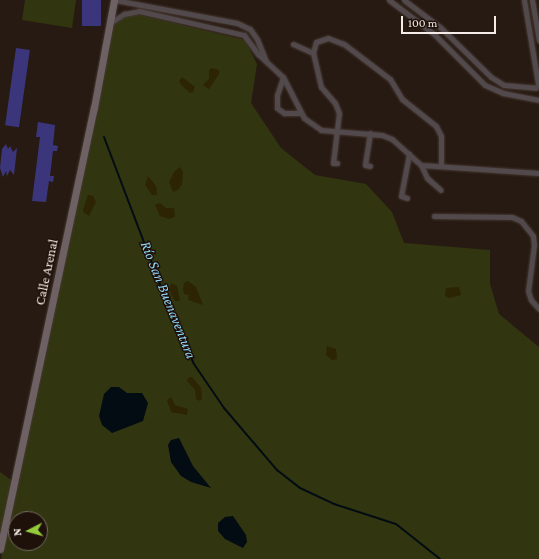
<!DOCTYPE html>
<html>
<head>
<meta charset="utf-8">
<style>
	body { margin:0 }
	#map { position:relative; width:539px; height:559px; overflow:hidden; background:#271a12; font-family:"Crimson Pro",serif }
	div>[style] { position:absolute }
	.green>* { inset:0; background:#313610 }
	.sand>* { inset:0; background:#2c2403 }
	.water>* { inset:0; background:#020c12 }
	.stream>* { height:2px; margin:-1px; padding:0 1px; transform-origin:1px; border-radius:1px; background:#020c12 }
	.building>* { inset:0; background:#3b367b; transform-origin:0 0 }
	.roads { filter:drop-shadow(0 0 1px #443730) drop-shadow(0 0 1px #443730) }
	.street>* { height:5px; margin:-2.5px; padding:0 2.5px; transform-origin:2.5px; border-radius:2.5px; background:#51494b }
	.secondary>* { height:7px; margin:-3.5px; padding:0 3.5px; transform-origin:3.5px; border-radius:3.5px; background:#6e6164 }
	span { translate:-50% -50%; white-space:nowrap; text-align:center; line-height:1.15; -webkit-text-stroke:3px #1d1109; paint-order:stroke }
	.street-label { font-size:14px; color:#f6ece7 }
	.water-label { font-size:15px; color:#8dd3f6; font-style:italic }
	.north { position:absolute; left:8px; top:511px; width:40px; height:40px; box-sizing:border-box; background:#1d1109; border:1px solid #746962; border-radius:50%; rotate:264deg; font-size:11px; font-weight:700; line-height:16px; text-align:center; color:#f6ece7 }
	.north::after { content:''; display:block; margin:auto; width:14px; height:18px; background:#94cc3c; clip-path:polygon(50% 0,100% 100%,50% 72%,0 100%) }
	.scale { position:absolute; left:401px; top:16px; width:95px; height:18px; box-sizing:border-box; border:2px solid #f6ece7; border-top:0; padding-left:5px; font-size:12px; line-height:14px; white-space:nowrap; color:#f6ece7; -webkit-text-stroke:3px #1d1109; paint-order:stroke }
</style>
</head>
<body>
<div id="map">
	<div class="green">
		<i style="clip-path:polygon(25px 0,76px 0,72px 28px,22px 20px)"></i>
		<i style="clip-path:polygon(evenodd,132px 13px,245px 40px,257px 64px,251px 103px,281px 148px,315px 175px,366px 184px,392px 212px,404px 243px,490px 250px,490px 284px,499px 314px,539px 347px,539px 559px,1px 559px,114px 24px,132px 13px,16px 519px,40px 519px,40px 543px,16px 543px,16px 519px)"></i>
		<i style="clip-path:polygon(0 472px,14px 482px,0 546px)"></i>
	</div>
	<div class="sand">
		<i style="clip-path:polygon(212px 68px,219px 70px,219px 74px,209px 89px,203px 85px,209px 79px,209px 70px)"></i>
		<i style="clip-path:polygon(182px 77px,195px 87px,193px 92px,190px 93px,182px 86px,179px 81px)"></i>
		<i style="clip-path:polygon(180px 167px,183px 172px,182px 184px,178px 190px,173px 192px,169px 182px,174px 172px)"></i>
		<i style="clip-path:polygon(148px 176px,156px 186px,157px 195px,152px 195px,145px 185px)"></i>
		<i style="clip-path:polygon(88px 195px,93px 196px,96px 202px,89px 216px,84px 213px,83px 210px)"></i>
		<i style="clip-path:polygon(160px 203px,166px 208px,174px 208px,175px 217px,169px 219px,160px 216px,155px 205px)"></i>
		<i style="clip-path:polygon(188px 281px,196px 287px,203px 305px,188px 300px,189px 295px,184px 294px,183px 289px,184px 283px)"></i>
		<i style="clip-path:polygon(171px 283px,177px 286px,180px 301px,175px 301px,169px 290px)"></i>
		<i style="clip-path:polygon(459px 287px,461px 295px,449px 298px,445px 296px,446px 288px)"></i>
		<i style="clip-path:polygon(327px 346px,336px 349px,337px 359px,332px 360px,326px 355px)"></i>
		<i style="clip-path:polygon(192px 377px,201px 388px,202px 399px,200px 401px,196px 399px,195px 390px,187px 381px,188px 378px)"></i>
		<i style="clip-path:polygon(171px 397px,175px 405px,188px 409px,187px 415px,171px 412px,167px 400px)"></i>
	</div>
	<div class="water">
		<i style="clip-path:polygon(111px 387px,119px 387px,127px 393px,142px 393px,148px 403px,143px 421px,112px 433px,102px 425px,99px 416px,104px 394px)"></i>
		<i style="clip-path:polygon(179px 438px,193px 466px,211px 488px,191px 482px,181px 476px,171px 462px,168px 445px,171px 440px)"></i>
		<i style="clip-path:polygon(233px 516px,246px 535px,247px 542px,243px 548px,225px 539px,218px 531px,218px 523px,225px 517px)"></i>
	</div>
	<div class="stream">
		<i style="left:104px;top:137px;width:197px;rotate:69.2deg"></i>
		<i style="left:174px;top:321px;width:47px;rotate:65.1deg"></i>
		<i style="left:194px;top:364px;width:53px;rotate:55.7deg"></i>
		<i style="left:224px;top:408px;width:82px;rotate:49.5deg"></i>
		<i style="left:277px;top:470px;width:29px;rotate:38deg"></i>
		<i style="left:300px;top:488px;width:38px;rotate:25deg"></i>
		<i style="left:334px;top:504px;width:65px;rotate:17.9deg"></i>
		<i style="left:396px;top:524px;width:56px;rotate:38.5deg"></i>
	</div>
	<div class="building">
		<i style="left:82px;top:0;width:19px;height:26px"></i>
		<i style="left:16px;top:48px;width:14px;height:78px;rotate:8deg"></i>
		<i style="clip-path:polygon(38px 122px,55px 125px,53px 145px,58px 146px,57px 151px,53px 151px,50px 176px,54px 176px,53px 182px,49px 181px,46px 202px,32px 201px,40px 137px,36px 137px)"></i>
		<i style="clip-path:polygon(6px 144px,8px 149px,10px 146px,13px 152px,17px 148px,14px 175px,10px 170px,7px 176px,6px 171px,3px 177px,0 168px,2px 149px)"></i>
	</div>
	<div class="roads">
		<div class="street">
			<i style="left:115px;top:0;width:124px;rotate:10.7deg"></i>
			<i style="left:237px;top:23px;width:14px;rotate:25deg"></i>
			<i style="left:250px;top:29px;width:12px;rotate:55deg"></i>
			<i style="left:257px;top:39px;width:24px;rotate:68deg"></i>
			<i style="left:389px;top:0;width:56px;rotate:37.1deg"></i>
			<i style="left:434px;top:34px;width:72px;rotate:45deg"></i>
			<i style="left:485px;top:85px;width:20px;rotate:24deg"></i>
			<i style="left:503px;top:93px;width:36px;rotate:11deg"></i>
			<i style="left:404px;top:0;width:46px;rotate:37.1deg"></i>
			<i style="left:441px;top:28px;width:70px;rotate:44.4deg"></i>
			<i style="left:491px;top:77px;width:15px;rotate:32deg"></i>
			<i style="left:504px;top:85px;width:32px;rotate:5deg"></i>
			<i style="left:524px;top:0;width:85px;rotate:80.5deg"></i>
			<i style="left:532px;top:0;width:41px;rotate:80.1deg"></i>
			<i style="left:110px;top:23px;width:17px;rotate:-33deg"></i>
			<i style="left:124px;top:14px;width:15px;rotate:-11deg"></i>
			<i style="left:139px;top:11px;width:108px;rotate:12.9deg"></i>
			<i style="left:244px;top:35px;width:24px;rotate:54deg"></i>
			<i style="left:258px;top:54px;width:34px;rotate:43deg"></i>
			<i style="left:283px;top:77px;width:46px;rotate:62.9deg"></i>
			<i style="left:304px;top:118px;width:21px;rotate:35deg"></i>
			<i style="left:321px;top:130px;width:61px;rotate:4.7deg"></i>
			<i style="left:382px;top:135px;width:11px;rotate:22deg"></i>
			<i style="left:392px;top:139px;width:39px;rotate:42deg"></i>
			<i style="left:421px;top:165px;width:118px;rotate:3.9deg"></i>
			<i style="left:293px;top:44px;width:22px;rotate:24deg"></i>
			<i style="left:283px;top:77px;width:19px;rotate:108deg"></i>
			<i style="left:277px;top:95px;width:13px;rotate:90deg"></i>
			<i style="left:277px;top:108px;width:9px;rotate:36deg"></i>
			<i style="left:284px;top:113px;width:16px"></i>
			<i style="left:370px;top:133px;width:32px;rotate:99deg"></i>
			<i style="left:365px;top:165px;width:5px;rotate:11deg"></i>
			<i style="left:337px;top:163px;width:4px;rotate:180deg"></i>
			<i style="left:333px;top:163px;width:50px;rotate:-83.2deg"></i>
			<i style="left:339px;top:113px;width:11px;rotate:-112deg"></i>
			<i style="left:335px;top:103px;width:21px;rotate:-131deg"></i>
			<i style="left:321px;top:87px;width:35px;rotate:-103deg"></i>
			<i style="left:313px;top:53px;width:11px;rotate:-75deg"></i>
			<i style="left:316px;top:42px;width:13px;rotate:-18deg"></i>
			<i style="left:328px;top:38px;width:17px;rotate:21deg"></i>
			<i style="left:344px;top:44px;width:58px;rotate:37.3deg"></i>
			<i style="left:390px;top:79px;width:23px;rotate:59deg"></i>
			<i style="left:402px;top:99px;width:43px;rotate:38.5deg"></i>
			<i style="left:436px;top:126px;width:11px;rotate:63deg"></i>
			<i style="left:441px;top:136px;width:30px;rotate:90deg"></i>
			<i style="left:421px;top:165px;width:14px;rotate:65deg"></i>
			<i style="left:427px;top:178px;width:18px;rotate:41deg"></i>
			<i style="left:407px;top:198px;width:6px;rotate:-162deg"></i>
			<i style="left:401px;top:196px;width:43px;rotate:-79.2deg"></i>
			<i style="left:434px;top:216px;width:78px;rotate:0.7deg"></i>
			<i style="left:512px;top:217px;width:10px;rotate:24deg"></i>
			<i style="left:521px;top:221px;width:19px;rotate:51deg"></i>
			<i style="left:533px;top:236px;width:9px;rotate:84deg"></i>
			<i style="left:534px;top:245px;width:46px;rotate:97.4deg"></i>
			<i style="left:528px;top:291px;width:9px;rotate:72deg"></i>
			<i style="left:531px;top:300px;width:12px;rotate:48deg"></i>
		</div>
		<div class="secondary">
			<i style="left:0;top:549px;width:451px;rotate:-78deg"></i>
			<i style="left:94px;top:108px;width:110px;rotate:-79.5deg"></i>
		</div>
	</div>
	<div class="street-label">
		<span style="left:46px;top:272px;rotate:-78deg">Calle Arenal</span>
	</div>
	<div class="water-label">
		<span style="left:168px;top:300px;rotate:68deg">Río San Buenaventura</span>
	</div>
	<div class="north">N</div>
	<div class="scale">100 m</div>
</div>
</body>
</html>
